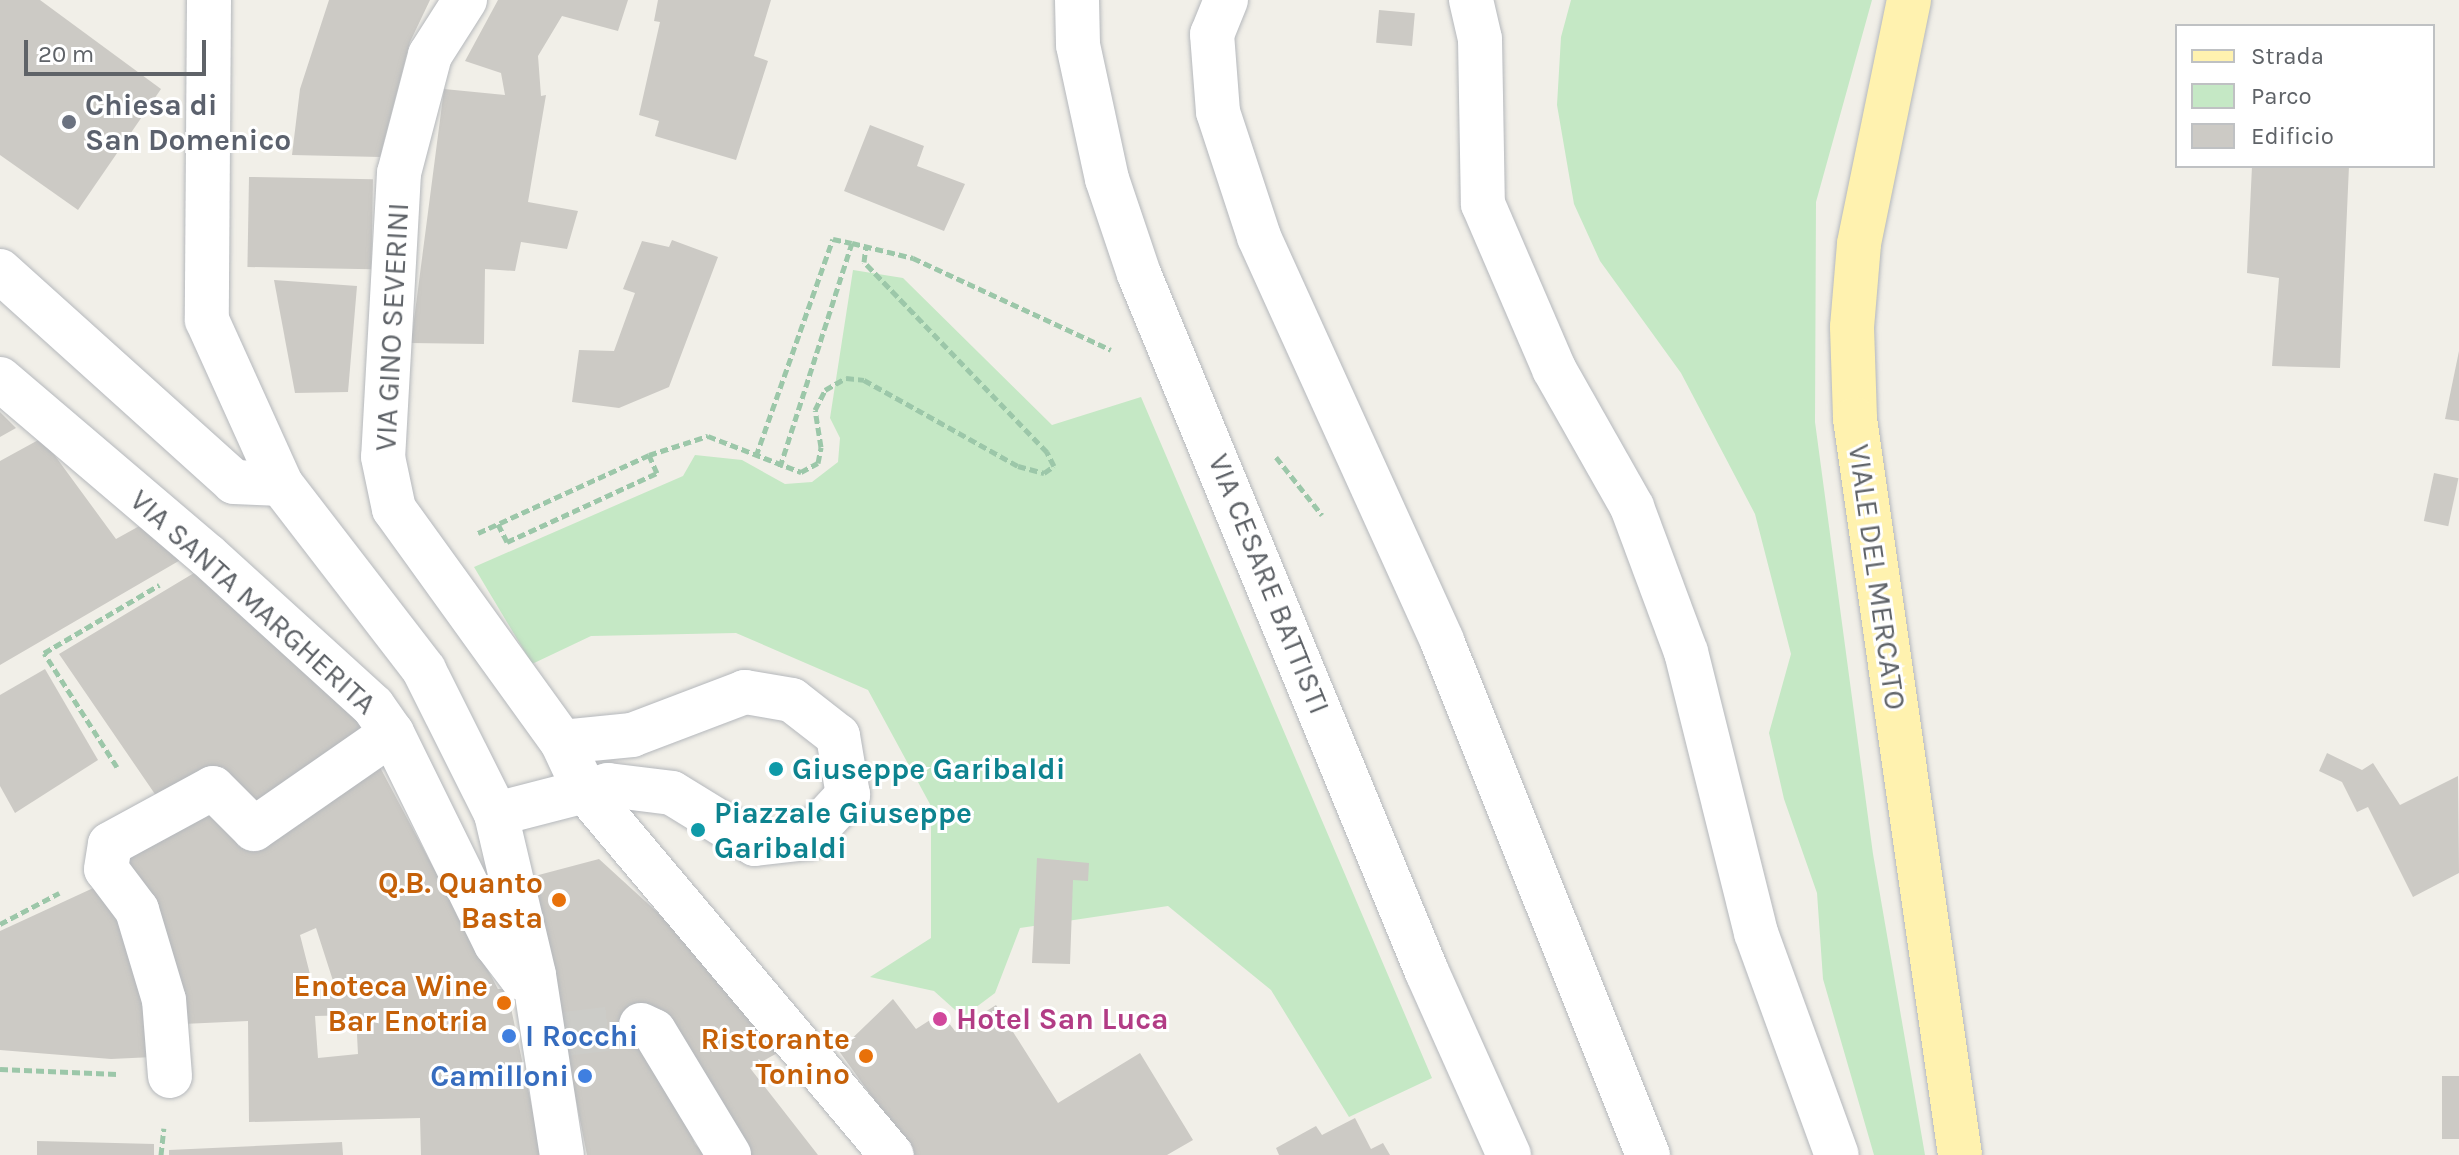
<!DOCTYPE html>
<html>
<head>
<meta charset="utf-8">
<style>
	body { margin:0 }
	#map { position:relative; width:2459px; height:1155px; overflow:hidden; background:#f1efe8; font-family:Karla,sans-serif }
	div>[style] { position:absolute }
	.green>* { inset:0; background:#c5e8c5 }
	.building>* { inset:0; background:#cccac5; transform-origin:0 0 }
	.minor-tunnel>* { height:44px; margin-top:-22px; transform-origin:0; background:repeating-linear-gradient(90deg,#ccccc8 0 44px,transparent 0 66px) }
	.path>* { height:5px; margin-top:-2.5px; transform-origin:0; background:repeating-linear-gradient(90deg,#9cc7a9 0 8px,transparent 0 12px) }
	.roads { filter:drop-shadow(0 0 2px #b5b8bc) drop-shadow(0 0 2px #b5b8bc) }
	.minor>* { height:44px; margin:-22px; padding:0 22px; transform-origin:22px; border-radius:22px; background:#fff }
	.major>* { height:44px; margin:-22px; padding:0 22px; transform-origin:22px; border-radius:22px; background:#fff2af }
	.dots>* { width:22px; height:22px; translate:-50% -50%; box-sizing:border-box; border:4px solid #fff; border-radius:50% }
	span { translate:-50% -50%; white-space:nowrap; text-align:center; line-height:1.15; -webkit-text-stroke:6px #fff; paint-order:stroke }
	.worship-label { font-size:30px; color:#5b616d; font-weight:700 }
	.left { translate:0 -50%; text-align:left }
	.street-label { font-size:30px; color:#5f6368 }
	.culture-label { font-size:30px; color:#0d838f; font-weight:700 }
	.food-label { font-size:30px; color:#c56008; font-weight:700 }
	.right { translate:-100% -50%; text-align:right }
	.hotel-label { font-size:30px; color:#b23c85; font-weight:700 }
	.shop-label { font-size:30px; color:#366cbe; font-weight:700 }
	.legend { position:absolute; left:2175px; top:24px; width:260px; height:144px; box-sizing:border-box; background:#fff; border:2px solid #bfc1c3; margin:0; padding:10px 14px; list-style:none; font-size:24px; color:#5f6368 }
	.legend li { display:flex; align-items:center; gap:16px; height:40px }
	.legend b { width:40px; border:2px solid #bfc1c3 }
	.scale { position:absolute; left:24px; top:40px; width:182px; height:36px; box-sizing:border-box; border:4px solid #5f6368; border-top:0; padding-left:10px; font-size:24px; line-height:28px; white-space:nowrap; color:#5f6368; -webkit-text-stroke:6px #fff; paint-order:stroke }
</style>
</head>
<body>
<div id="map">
	<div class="green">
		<i style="clip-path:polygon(1571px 0,1872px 0,1816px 202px,1815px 422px,1873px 854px,1925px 1155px,1874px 1155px,1823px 979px,1817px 893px,1784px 799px,1769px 733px,1791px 654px,1755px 514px,1681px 373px,1600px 261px,1574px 204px,1557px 105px,1561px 37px)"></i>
		<i style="clip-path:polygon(853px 270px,903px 278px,1052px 425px,1141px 397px,1432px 1078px,1349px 1117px,1271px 990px,1168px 906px,1020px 928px,995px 993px,963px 1017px,934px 991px,870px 977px,931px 938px,931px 806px,868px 690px,736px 633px,591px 636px,532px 664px,474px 567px,683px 476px,695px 455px,742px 460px,785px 484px,812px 482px,838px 462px,840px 438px,830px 418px)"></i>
	</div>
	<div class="building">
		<i style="clip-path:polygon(0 0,40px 0,161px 89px,78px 210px,0 155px)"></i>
		<i style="clip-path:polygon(329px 0,430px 0,410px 42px,380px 157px,292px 155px,300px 89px)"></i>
		<i style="clip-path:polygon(498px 0,628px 0,618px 31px,562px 16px,538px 56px,541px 96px,546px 95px,528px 202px,578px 211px,567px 249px,521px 242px,515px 271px,485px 269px,484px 344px,411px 343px,444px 89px,505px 95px,501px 73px,465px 61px)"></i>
		<i style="clip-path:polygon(658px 0,771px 0,754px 56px,768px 61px,736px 160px,655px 136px,659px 121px,639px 115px,660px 22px,654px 21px)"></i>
		<i style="left:1379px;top:10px;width:36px;height:33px;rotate:5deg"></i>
		<i style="clip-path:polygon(870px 125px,924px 146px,917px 166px,965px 184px,944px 231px,844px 191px)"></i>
		<i style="clip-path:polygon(2252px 166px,2349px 166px,2340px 368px,2272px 366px,2279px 278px,2247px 273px)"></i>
		<i style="left:249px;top:177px;width:124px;height:90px;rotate:1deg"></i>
		<i style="clip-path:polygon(672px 240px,718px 257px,669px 387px,619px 408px,572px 402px,579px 350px,614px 351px,635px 293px,623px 289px,642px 241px,669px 247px)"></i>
		<i style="clip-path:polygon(274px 280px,357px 286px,348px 392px,295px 393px)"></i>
		<i style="clip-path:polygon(2459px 351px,2459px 421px,2445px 419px)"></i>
		<i style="clip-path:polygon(0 412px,16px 428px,0 437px)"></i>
		<i style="clip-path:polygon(42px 438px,116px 539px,152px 519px,189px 555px,0 665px,0 461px)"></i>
		<i style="left:2434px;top:473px;width:25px;height:49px;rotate:12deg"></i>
		<i style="clip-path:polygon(204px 567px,368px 732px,258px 812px,223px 767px,159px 800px,59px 654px)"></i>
		<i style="clip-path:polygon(45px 669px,98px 760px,15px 813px,0 786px,0 695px)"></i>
		<i style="clip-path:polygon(2327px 753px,2362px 770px,2373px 763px,2400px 805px,2458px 776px,2459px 873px,2413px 897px,2368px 807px,2357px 812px,2342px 782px,2319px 771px)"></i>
		<i style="clip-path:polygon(evenodd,374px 756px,498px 989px,507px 989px,542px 1155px,421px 1155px,420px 1118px,249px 1122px,248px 1021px,183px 1024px,117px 850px,223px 800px,254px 843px,374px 756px,316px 928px,335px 987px,314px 990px,300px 935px,316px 928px,374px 756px,356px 1015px,358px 1054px,318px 1058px,315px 1016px,356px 1015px)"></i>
		<i style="clip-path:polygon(1037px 858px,1089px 863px,1088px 881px,1073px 880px,1070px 964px,1032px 963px)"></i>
		<i style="clip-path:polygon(599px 859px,691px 943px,781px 1051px,750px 1068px,818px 1155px,750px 1155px,662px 1066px,695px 1144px,706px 1155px,587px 1155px,531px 877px)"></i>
		<i style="clip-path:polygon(102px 884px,151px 997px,153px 1057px,111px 1059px,0 1050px,0 931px)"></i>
		<i style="clip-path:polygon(893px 999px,916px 1029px,941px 1013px,955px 1031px,996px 1005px,1058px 1103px,1140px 1053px,1193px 1140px,1167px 1155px,914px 1155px,839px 1051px)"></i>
		<i style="left:2442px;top:1076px;width:17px;height:63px"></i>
		<i style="clip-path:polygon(1355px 1118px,1371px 1149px,1383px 1143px,1390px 1155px,1279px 1155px,1276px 1148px,1316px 1126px,1322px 1135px)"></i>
		<i style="clip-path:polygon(37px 1141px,154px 1144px,154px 1155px,37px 1155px)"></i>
		<i style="clip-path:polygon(342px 1142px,343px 1155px,169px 1155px,169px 1150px)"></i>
	</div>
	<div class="minor-tunnel">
		<i style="left:564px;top:1034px;width:78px;rotate:-6.7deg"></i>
	</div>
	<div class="path">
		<i style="left:756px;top:456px;width:230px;rotate:-70.5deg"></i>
		<i style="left:833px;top:239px;width:19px;rotate:12deg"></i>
		<i style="left:1276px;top:457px;width:74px;rotate:51.6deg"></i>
		<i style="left:780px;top:467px;width:235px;rotate:-72.2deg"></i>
		<i style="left:852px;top:243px;width:63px;rotate:13.8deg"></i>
		<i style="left:913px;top:258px;width:218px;rotate:24.9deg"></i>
		<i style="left:498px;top:524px;width:20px;rotate:63deg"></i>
		<i style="left:507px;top:542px;width:165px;rotate:-24.7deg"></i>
		<i style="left:657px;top:473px;width:20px;rotate:-114deg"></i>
		<i style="left:478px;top:533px;width:188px;rotate:-24.5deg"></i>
		<i style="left:649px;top:455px;width:62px;rotate:-17.9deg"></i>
		<i style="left:708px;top:436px;width:100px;rotate:21.2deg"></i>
		<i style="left:801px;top:472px;width:19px;rotate:-28deg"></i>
		<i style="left:818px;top:463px;width:16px;rotate:-79deg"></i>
		<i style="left:821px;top:447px;width:37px;rotate:-99deg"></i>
		<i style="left:815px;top:410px;width:22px;rotate:-63deg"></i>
		<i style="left:825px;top:390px;width:24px;rotate:-30deg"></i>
		<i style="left:846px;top:378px;width:18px;rotate:6deg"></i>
		<i style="left:864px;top:380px;width:176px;rotate:29.2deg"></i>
		<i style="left:1018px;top:466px;width:27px;rotate:15deg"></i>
		<i style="left:1044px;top:473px;width:12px;rotate:-35deg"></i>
		<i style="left:1054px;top:466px;width:16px;rotate:-117deg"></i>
		<i style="left:1047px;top:452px;width:264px;rotate:-133.9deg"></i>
		<i style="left:864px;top:262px;width:16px;rotate:-83deg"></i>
		<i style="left:117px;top:767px;width:135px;rotate:-122.6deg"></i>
		<i style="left:44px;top:653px;width:134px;rotate:-30.6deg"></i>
		<i style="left:0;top:924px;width:67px;rotate:-27.7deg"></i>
		<i style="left:0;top:1069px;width:117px;rotate:2.4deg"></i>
		<i style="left:161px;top:1155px;width:27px;rotate:-84deg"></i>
	</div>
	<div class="roads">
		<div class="minor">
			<i style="left:209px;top:0;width:320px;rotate:90.4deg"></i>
			<i style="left:207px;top:320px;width:180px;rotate:65.7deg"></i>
			<i style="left:281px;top:484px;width:235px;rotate:52.4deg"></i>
			<i style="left:424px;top:670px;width:161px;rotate:63.4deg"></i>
			<i style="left:496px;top:814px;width:165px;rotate:76.7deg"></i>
			<i style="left:534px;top:975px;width:182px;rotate:81.2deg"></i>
			<i style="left:465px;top:0;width:65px;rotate:122.5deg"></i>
			<i style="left:430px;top:55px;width:122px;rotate:104.7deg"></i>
			<i style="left:399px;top:173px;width:284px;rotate:93.2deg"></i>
			<i style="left:383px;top:457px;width:53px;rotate:78.1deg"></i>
			<i style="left:394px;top:509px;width:287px;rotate:54.2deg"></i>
			<i style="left:562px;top:742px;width:54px;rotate:64.9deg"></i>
			<i style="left:585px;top:791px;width:476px;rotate:49.9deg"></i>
			<i style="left:1077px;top:0;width:45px;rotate:88.7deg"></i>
			<i style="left:1078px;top:45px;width:137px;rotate:77.8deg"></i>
			<i style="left:1107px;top:179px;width:100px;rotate:71.4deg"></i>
			<i style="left:1139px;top:274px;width:755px;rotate:67.58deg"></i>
			<i style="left:1427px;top:972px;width:201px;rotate:65.9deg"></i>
			<i style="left:1226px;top:0;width:37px;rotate:112deg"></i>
			<i style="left:1212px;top:34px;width:78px;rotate:85.6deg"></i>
			<i style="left:1218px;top:112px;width:132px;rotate:71.8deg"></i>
			<i style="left:1259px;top:237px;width:444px;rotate:65.6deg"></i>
			<i style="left:1442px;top:641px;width:554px;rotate:68.16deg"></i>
			<i style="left:1471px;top:0;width:40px;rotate:77deg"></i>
			<i style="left:1480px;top:39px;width:165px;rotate:89deg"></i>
			<i style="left:1483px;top:204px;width:180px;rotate:66.7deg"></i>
			<i style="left:1554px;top:369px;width:159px;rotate:60.5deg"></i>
			<i style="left:1632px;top:507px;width:155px;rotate:69.6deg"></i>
			<i style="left:1686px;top:652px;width:290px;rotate:76deg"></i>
			<i style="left:1756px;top:933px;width:236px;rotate:70deg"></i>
			<i style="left:0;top:271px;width:315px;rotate:42deg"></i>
			<i style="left:234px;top:482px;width:47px;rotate:2.4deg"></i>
			<i style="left:0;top:379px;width:273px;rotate:40.4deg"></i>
			<i style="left:208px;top:556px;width:223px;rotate:42.3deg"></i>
			<i style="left:373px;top:706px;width:33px;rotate:55deg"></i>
			<i style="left:392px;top:733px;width:235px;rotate:63.8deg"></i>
			<i style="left:496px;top:944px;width:43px;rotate:52.6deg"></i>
			<i style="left:522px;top:978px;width:12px;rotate:-14deg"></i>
			<i style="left:496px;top:814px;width:116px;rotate:-14.5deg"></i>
			<i style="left:608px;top:785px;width:64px;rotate:7.1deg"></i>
			<i style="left:672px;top:793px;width:97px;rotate:31.6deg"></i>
			<i style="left:755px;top:844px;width:53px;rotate:-6.5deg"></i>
			<i style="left:808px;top:838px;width:59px;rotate:-47.1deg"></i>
			<i style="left:848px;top:795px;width:60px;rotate:-99.6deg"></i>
			<i style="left:838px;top:736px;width:58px;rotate:-142deg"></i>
			<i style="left:792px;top:700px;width:48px;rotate:-170.3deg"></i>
			<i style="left:745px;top:692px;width:121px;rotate:159.2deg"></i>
			<i style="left:632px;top:735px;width:70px;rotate:174.3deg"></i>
			<i style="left:641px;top:1025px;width:14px;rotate:25deg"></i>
			<i style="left:654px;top:1031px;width:145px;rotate:58.8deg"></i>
			<i style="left:170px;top:1076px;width:76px;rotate:-94.5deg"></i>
			<i style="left:164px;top:1000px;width:94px;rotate:-106.7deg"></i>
			<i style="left:137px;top:910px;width:51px;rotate:-127.1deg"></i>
			<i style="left:106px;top:869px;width:25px;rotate:-81deg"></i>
			<i style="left:110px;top:844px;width:117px;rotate:-28.5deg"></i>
			<i style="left:213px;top:788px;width:58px;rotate:45deg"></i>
			<i style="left:254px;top:829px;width:168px;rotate:-34.8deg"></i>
		</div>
		<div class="major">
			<i style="left:1909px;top:0;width:249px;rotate:101.6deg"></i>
			<i style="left:1859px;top:244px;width:83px;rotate:94.8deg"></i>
			<i style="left:1852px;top:327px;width:92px;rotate:88.1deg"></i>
			<i style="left:1855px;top:419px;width:743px;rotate:81.88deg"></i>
		</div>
	</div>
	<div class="dots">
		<i style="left:69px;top:122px;background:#6b7280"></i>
		<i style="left:776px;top:769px;background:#0f9aa8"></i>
		<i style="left:698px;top:830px;background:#0f9aa8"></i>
		<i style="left:559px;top:900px;background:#e8710a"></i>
		<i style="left:504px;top:1003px;background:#e8710a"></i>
		<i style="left:940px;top:1019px;background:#d1479c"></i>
		<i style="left:509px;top:1036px;background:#3f7fe0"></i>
		<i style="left:866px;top:1056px;background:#e8710a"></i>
		<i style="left:585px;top:1076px;background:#3f7fe0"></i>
	</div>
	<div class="worship-label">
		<span class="left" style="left:85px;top:122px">Chiesa di<br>San Domenico</span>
	</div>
	<div class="street-label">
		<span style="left:392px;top:327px;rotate:-87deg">VIA GINO SEVERINI</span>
		<span style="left:1877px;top:577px;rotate:82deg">VIALE DEL MERCATO</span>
		<span style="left:1269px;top:584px;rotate:68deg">VIA CESARE BATTISTI</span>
		<span style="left:253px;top:602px;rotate:42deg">VIA SANTA MARGHERITA</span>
	</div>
	<div class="culture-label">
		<span class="left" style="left:792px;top:769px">Giuseppe Garibaldi</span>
		<span class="left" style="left:714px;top:830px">Piazzale Giuseppe<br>Garibaldi</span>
	</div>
	<div class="food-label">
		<span class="right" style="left:543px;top:900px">Q.B. Quanto<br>Basta</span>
		<span class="right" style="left:488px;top:1003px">Enoteca Wine<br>Bar Enotria</span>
		<span class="right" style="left:850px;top:1056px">Ristorante<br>Tonino</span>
	</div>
	<div class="hotel-label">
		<span class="left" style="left:956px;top:1019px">Hotel San Luca</span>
	</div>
	<div class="shop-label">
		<span class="left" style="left:525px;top:1036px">I Rocchi</span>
		<span class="right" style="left:569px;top:1076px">Camilloni</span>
	</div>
	<ul class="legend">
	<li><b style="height:10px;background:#fff2af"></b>Strada</li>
	<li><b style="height:22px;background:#c5e8c5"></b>Parco</li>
	<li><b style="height:22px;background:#cccac5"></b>Edificio</li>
	</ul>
	<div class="scale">20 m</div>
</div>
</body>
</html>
